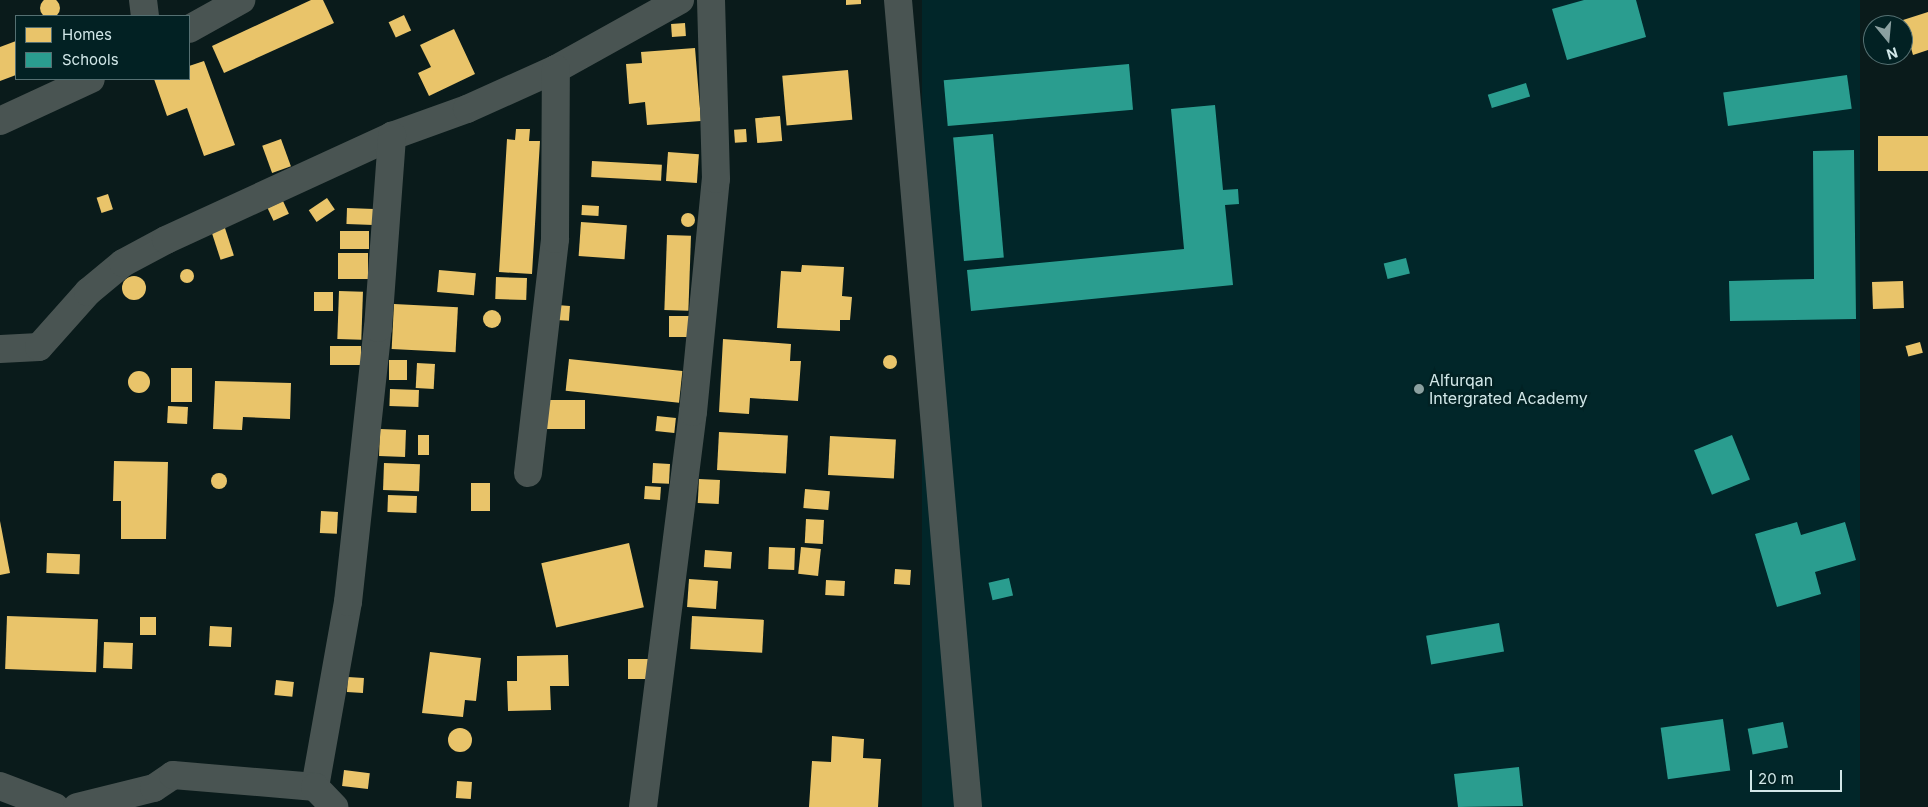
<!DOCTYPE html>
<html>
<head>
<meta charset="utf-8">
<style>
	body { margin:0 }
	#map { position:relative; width:1928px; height:807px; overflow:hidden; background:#0a1b1b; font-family:Inter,sans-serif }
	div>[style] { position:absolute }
	.built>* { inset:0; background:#012629; transform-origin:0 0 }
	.homes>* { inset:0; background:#e9c46a; transform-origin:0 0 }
	.round { border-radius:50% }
	.schools>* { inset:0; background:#2a9d8f; transform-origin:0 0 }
	.minor>* { height:28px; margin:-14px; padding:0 14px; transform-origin:14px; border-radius:14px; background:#495452 }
	.dots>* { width:14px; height:14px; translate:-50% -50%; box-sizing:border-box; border:2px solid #022123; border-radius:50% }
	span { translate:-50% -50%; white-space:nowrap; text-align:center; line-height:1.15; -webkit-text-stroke:5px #022123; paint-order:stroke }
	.poi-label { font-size:16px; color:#d1e7e8 }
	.left { translate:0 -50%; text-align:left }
	.legend { position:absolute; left:15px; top:15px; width:175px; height:65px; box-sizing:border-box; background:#022123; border:1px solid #557072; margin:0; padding:6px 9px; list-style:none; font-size:15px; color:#d1e7e8 }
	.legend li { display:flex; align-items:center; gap:10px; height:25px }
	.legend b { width:25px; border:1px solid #557072 }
	.north { position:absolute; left:1863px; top:15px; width:50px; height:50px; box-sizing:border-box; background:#022123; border:1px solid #557072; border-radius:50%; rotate:163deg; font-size:14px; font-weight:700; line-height:20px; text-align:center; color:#d1e7e8 }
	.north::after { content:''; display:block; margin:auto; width:18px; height:22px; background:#8ba0a0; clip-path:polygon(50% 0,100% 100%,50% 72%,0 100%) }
	.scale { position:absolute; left:1750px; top:770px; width:92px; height:22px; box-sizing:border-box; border:2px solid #d1e7e8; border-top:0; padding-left:6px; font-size:15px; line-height:18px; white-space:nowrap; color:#d1e7e8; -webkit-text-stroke:4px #022123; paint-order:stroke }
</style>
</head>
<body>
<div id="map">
	<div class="built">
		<i style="left:922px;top:0;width:938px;height:811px"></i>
	</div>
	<div class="homes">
		<i class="round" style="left:40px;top:-2px;width:20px;height:20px"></i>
		<i style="clip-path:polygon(311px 0,323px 0,334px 23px,224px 73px,212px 46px)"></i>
		<i style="clip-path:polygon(846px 0,861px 0,861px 4px,846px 5px)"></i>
		<i style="clip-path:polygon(1928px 12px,1928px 50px,1913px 55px,1903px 20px)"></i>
		<i style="left:404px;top:15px;width:17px;height:17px;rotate:65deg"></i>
		<i style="left:685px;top:23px;width:13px;height:14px;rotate:86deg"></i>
		<i style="clip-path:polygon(454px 29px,475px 74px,429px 96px,418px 73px,431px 67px,420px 45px)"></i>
		<i style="clip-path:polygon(16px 41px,16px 75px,0 81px,0 47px)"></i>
		<i style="clip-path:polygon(695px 48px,701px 121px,647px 125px,645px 102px,629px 104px,626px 64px,642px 63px,641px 52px)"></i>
		<i style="clip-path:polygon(204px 61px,235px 145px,204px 156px,187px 108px,167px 116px,154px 79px,189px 79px,189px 66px)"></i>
		<i style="left:848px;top:70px;width:50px;height:66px;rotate:85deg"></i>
		<i style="left:780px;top:116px;width:25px;height:25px;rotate:85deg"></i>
		<i style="clip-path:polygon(516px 129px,530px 129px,529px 141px,540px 141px,532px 274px,499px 272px,507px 139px,515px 140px)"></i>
		<i style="left:746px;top:129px;width:13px;height:12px;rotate:86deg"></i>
		<i style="left:1928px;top:136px;width:35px;height:50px;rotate:90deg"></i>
		<i style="left:281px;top:139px;width:29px;height:20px;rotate:70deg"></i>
		<i style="left:668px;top:152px;width:31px;height:29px;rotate:4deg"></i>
		<i style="left:592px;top:161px;width:70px;height:16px;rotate:3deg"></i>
		<i style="left:108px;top:194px;width:16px;height:12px;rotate:72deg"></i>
		<i style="left:327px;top:198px;width:14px;height:22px;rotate:56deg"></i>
		<i style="left:283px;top:201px;width:14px;height:17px;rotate:65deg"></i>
		<i style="left:582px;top:205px;width:17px;height:10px;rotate:3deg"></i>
		<i style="left:347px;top:208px;width:27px;height:16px;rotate:2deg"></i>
		<i class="round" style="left:681px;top:213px;width:14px;height:14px"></i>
		<i style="left:581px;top:222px;width:46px;height:34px;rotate:4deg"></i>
		<i style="left:224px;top:225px;width:32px;height:14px;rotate:72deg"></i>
		<i style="left:340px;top:231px;width:29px;height:18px"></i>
		<i style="left:667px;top:235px;width:24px;height:75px;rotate:2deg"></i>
		<i style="left:338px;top:253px;width:30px;height:26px"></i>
		<i style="clip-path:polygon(802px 265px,844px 267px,842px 296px,852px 297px,850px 320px,840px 320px,840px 331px,777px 328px,781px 271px,801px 272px)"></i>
		<i class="round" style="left:180px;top:269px;width:14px;height:14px"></i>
		<i style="left:439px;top:270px;width:37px;height:22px;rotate:5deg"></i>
		<i class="round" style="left:122px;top:276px;width:24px;height:24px"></i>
		<i style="left:496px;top:277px;width:31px;height:22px;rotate:2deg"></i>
		<i style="left:1903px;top:281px;width:27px;height:31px;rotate:88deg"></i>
		<i style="left:339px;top:291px;width:24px;height:48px;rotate:2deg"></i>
		<i style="left:314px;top:292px;width:19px;height:19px"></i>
		<i style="left:394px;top:304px;width:64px;height:45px;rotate:3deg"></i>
		<i style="left:557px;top:305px;width:13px;height:15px;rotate:4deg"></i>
		<i class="round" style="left:483px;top:310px;width:18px;height:18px"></i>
		<i style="left:669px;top:316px;width:20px;height:21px"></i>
		<i style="clip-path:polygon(723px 339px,791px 344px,790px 361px,801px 361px,798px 401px,750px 398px,749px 414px,719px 412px)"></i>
		<i style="left:1920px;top:342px;width:11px;height:15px;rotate:75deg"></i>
		<i style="left:330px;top:346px;width:31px;height:19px"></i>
		<i class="round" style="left:883px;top:355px;width:14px;height:14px"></i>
		<i style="left:569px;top:359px;width:114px;height:32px;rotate:6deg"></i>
		<i style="left:389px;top:360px;width:18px;height:20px"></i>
		<i style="left:417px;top:363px;width:18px;height:25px;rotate:3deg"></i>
		<i style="left:171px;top:368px;width:21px;height:34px"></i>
		<i class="round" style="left:128px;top:371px;width:22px;height:22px"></i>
		<i style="clip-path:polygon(215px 381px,291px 383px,290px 419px,243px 417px,242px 430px,213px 429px)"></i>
		<i style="left:390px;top:389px;width:29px;height:17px;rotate:2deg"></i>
		<i style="left:540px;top:400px;width:45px;height:29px"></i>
		<i style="left:168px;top:406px;width:20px;height:17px;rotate:3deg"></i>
		<i style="left:657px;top:416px;width:19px;height:15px;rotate:6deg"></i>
		<i style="left:380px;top:429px;width:26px;height:27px;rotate:2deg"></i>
		<i style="left:719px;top:432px;width:69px;height:38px;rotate:3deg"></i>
		<i style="left:418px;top:435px;width:11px;height:20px"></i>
		<i style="left:830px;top:436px;width:66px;height:39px;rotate:3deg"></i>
		<i style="clip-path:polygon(114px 461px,168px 462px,166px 539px,121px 539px,121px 501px,113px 501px)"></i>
		<i style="left:384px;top:463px;width:36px;height:27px;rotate:2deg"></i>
		<i style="left:653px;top:463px;width:17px;height:20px;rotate:3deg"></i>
		<i class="round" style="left:211px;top:473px;width:16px;height:16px"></i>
		<i style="left:699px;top:479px;width:21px;height:24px;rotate:3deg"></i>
		<i style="left:471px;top:483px;width:19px;height:28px"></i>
		<i style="left:645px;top:486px;width:16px;height:13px;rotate:4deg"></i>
		<i style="left:805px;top:489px;width:25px;height:19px;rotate:5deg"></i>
		<i style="left:388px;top:495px;width:29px;height:17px;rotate:2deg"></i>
		<i style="left:321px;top:511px;width:17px;height:22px;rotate:3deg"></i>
		<i style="left:806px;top:519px;width:18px;height:24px;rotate:3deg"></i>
		<i style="clip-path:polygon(0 521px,10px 573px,0 575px)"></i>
		<i style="left:629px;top:543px;width:66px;height:90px;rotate:77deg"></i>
		<i style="left:769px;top:547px;width:26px;height:22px;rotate:2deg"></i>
		<i style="left:801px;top:547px;width:20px;height:27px;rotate:6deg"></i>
		<i style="left:705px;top:550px;width:27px;height:17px;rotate:4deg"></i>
		<i style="left:47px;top:553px;width:33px;height:20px;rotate:2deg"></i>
		<i style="left:895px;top:569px;width:16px;height:15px;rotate:4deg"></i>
		<i style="left:689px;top:579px;width:29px;height:28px;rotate:4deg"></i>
		<i style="left:826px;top:580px;width:19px;height:15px;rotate:3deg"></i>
		<i style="left:7px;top:616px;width:91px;height:53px;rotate:2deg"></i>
		<i style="left:692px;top:616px;width:72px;height:33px;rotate:3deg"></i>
		<i style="left:140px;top:617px;width:16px;height:18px"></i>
		<i style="left:210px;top:626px;width:22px;height:20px;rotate:3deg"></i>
		<i style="left:104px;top:642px;width:29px;height:26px;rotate:2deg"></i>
		<i style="clip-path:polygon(430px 652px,481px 658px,476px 701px,465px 700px,463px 717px,422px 713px)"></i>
		<i style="clip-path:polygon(568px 655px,569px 686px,550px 686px,551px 710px,508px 711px,507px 681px,517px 681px,517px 656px)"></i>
		<i style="left:628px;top:659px;width:20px;height:20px"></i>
		<i style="left:348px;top:677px;width:16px;height:15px;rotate:4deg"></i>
		<i style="left:276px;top:680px;width:18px;height:15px;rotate:6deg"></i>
		<i class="round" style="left:448px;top:728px;width:24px;height:24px"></i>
		<i style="clip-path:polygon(832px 736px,864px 739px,863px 758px,881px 759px,878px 807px,809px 807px,812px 761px,831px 762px)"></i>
		<i style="left:344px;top:770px;width:26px;height:16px;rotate:7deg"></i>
		<i style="left:457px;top:781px;width:15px;height:17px;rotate:4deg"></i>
	</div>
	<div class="schools">
		<i style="clip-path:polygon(1584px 0,1636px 0,1646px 37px,1567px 60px,1552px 9px)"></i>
		<i style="left:1129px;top:64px;width:46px;height:186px;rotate:85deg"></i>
		<i style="left:1847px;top:75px;width:34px;height:125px;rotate:82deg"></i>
		<i style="left:1526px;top:83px;width:14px;height:40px;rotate:73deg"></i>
		<i style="clip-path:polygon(1215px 105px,1223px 190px,1238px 189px,1239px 204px,1225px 205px,1233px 285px,971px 311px,967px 270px,1184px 249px,1171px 109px)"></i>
		<i style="left:993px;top:134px;width:124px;height:40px;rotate:85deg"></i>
		<i style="clip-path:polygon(1854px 150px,1856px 319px,1730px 321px,1729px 281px,1814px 279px,1813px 151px)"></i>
		<i style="left:1406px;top:258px;width:16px;height:23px;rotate:76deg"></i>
		<i style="left:1732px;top:435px;width:48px;height:41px;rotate:68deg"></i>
		<i style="clip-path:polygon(1797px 522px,1801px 535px,1845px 522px,1856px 560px,1815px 572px,1821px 594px,1777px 607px,1755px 534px)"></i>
		<i style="left:1009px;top:578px;width:18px;height:21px;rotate:77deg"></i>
		<i style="left:1499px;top:623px;width:29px;height:74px;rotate:80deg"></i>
		<i style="left:1723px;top:719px;width:52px;height:63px;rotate:82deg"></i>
		<i style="left:1783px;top:722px;width:26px;height:36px;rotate:79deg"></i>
		<i style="clip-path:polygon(1519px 767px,1523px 806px,1458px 807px,1454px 774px)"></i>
	</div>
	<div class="minor">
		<i style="left:143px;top:0;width:16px;rotate:83deg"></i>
		<i style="left:898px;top:0;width:810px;rotate:85.04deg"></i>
		<i style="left:189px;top:29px;width:60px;rotate:-29.1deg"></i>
		<i style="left:0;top:121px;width:100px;rotate:-24.8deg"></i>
		<i style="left:0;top:349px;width:39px;rotate:-3deg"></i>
		<i style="left:39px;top:347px;width:74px;rotate:-48.3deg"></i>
		<i style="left:88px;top:292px;width:45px;rotate:-39.6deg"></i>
		<i style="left:123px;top:263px;width:49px;rotate:-28.1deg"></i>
		<i style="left:166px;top:240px;width:249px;rotate:-24.7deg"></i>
		<i style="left:392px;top:136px;width:80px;rotate:-19.8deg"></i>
		<i style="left:467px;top:109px;width:98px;rotate:-24.2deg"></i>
		<i style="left:556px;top:69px;width:142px;rotate:-29.1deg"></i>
		<i style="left:528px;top:473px;width:236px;rotate:-83.4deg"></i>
		<i style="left:555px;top:239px;width:170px;rotate:-89.7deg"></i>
		<i style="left:0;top:786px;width:59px;rotate:20.9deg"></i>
		<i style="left:315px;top:787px;width:188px;rotate:-79.9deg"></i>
		<i style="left:348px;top:602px;width:276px;rotate:-83.8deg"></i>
		<i style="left:378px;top:328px;width:193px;rotate:-85.8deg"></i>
		<i style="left:77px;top:807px;width:79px;rotate:-13.9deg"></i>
		<i style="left:154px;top:788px;width:23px;rotate:-34deg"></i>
		<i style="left:173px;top:775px;width:143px;rotate:4.8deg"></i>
		<i style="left:315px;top:787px;width:28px;rotate:46deg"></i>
		<i style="left:643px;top:807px;width:398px;rotate:-82.8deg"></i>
		<i style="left:693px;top:412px;width:234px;rotate:-84.4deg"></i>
		<i style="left:716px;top:179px;width:179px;rotate:-91.6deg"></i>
	</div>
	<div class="dots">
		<i style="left:1419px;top:389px;background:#8ba0a0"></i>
	</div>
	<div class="poi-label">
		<span class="left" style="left:1429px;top:389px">Alfurqan<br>Intergrated Academy</span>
	</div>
	<ul class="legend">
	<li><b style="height:14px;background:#e9c46a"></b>Homes</li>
	<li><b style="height:14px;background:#2a9d8f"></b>Schools</li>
	</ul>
	<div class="north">N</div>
	<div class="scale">20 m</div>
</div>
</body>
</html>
